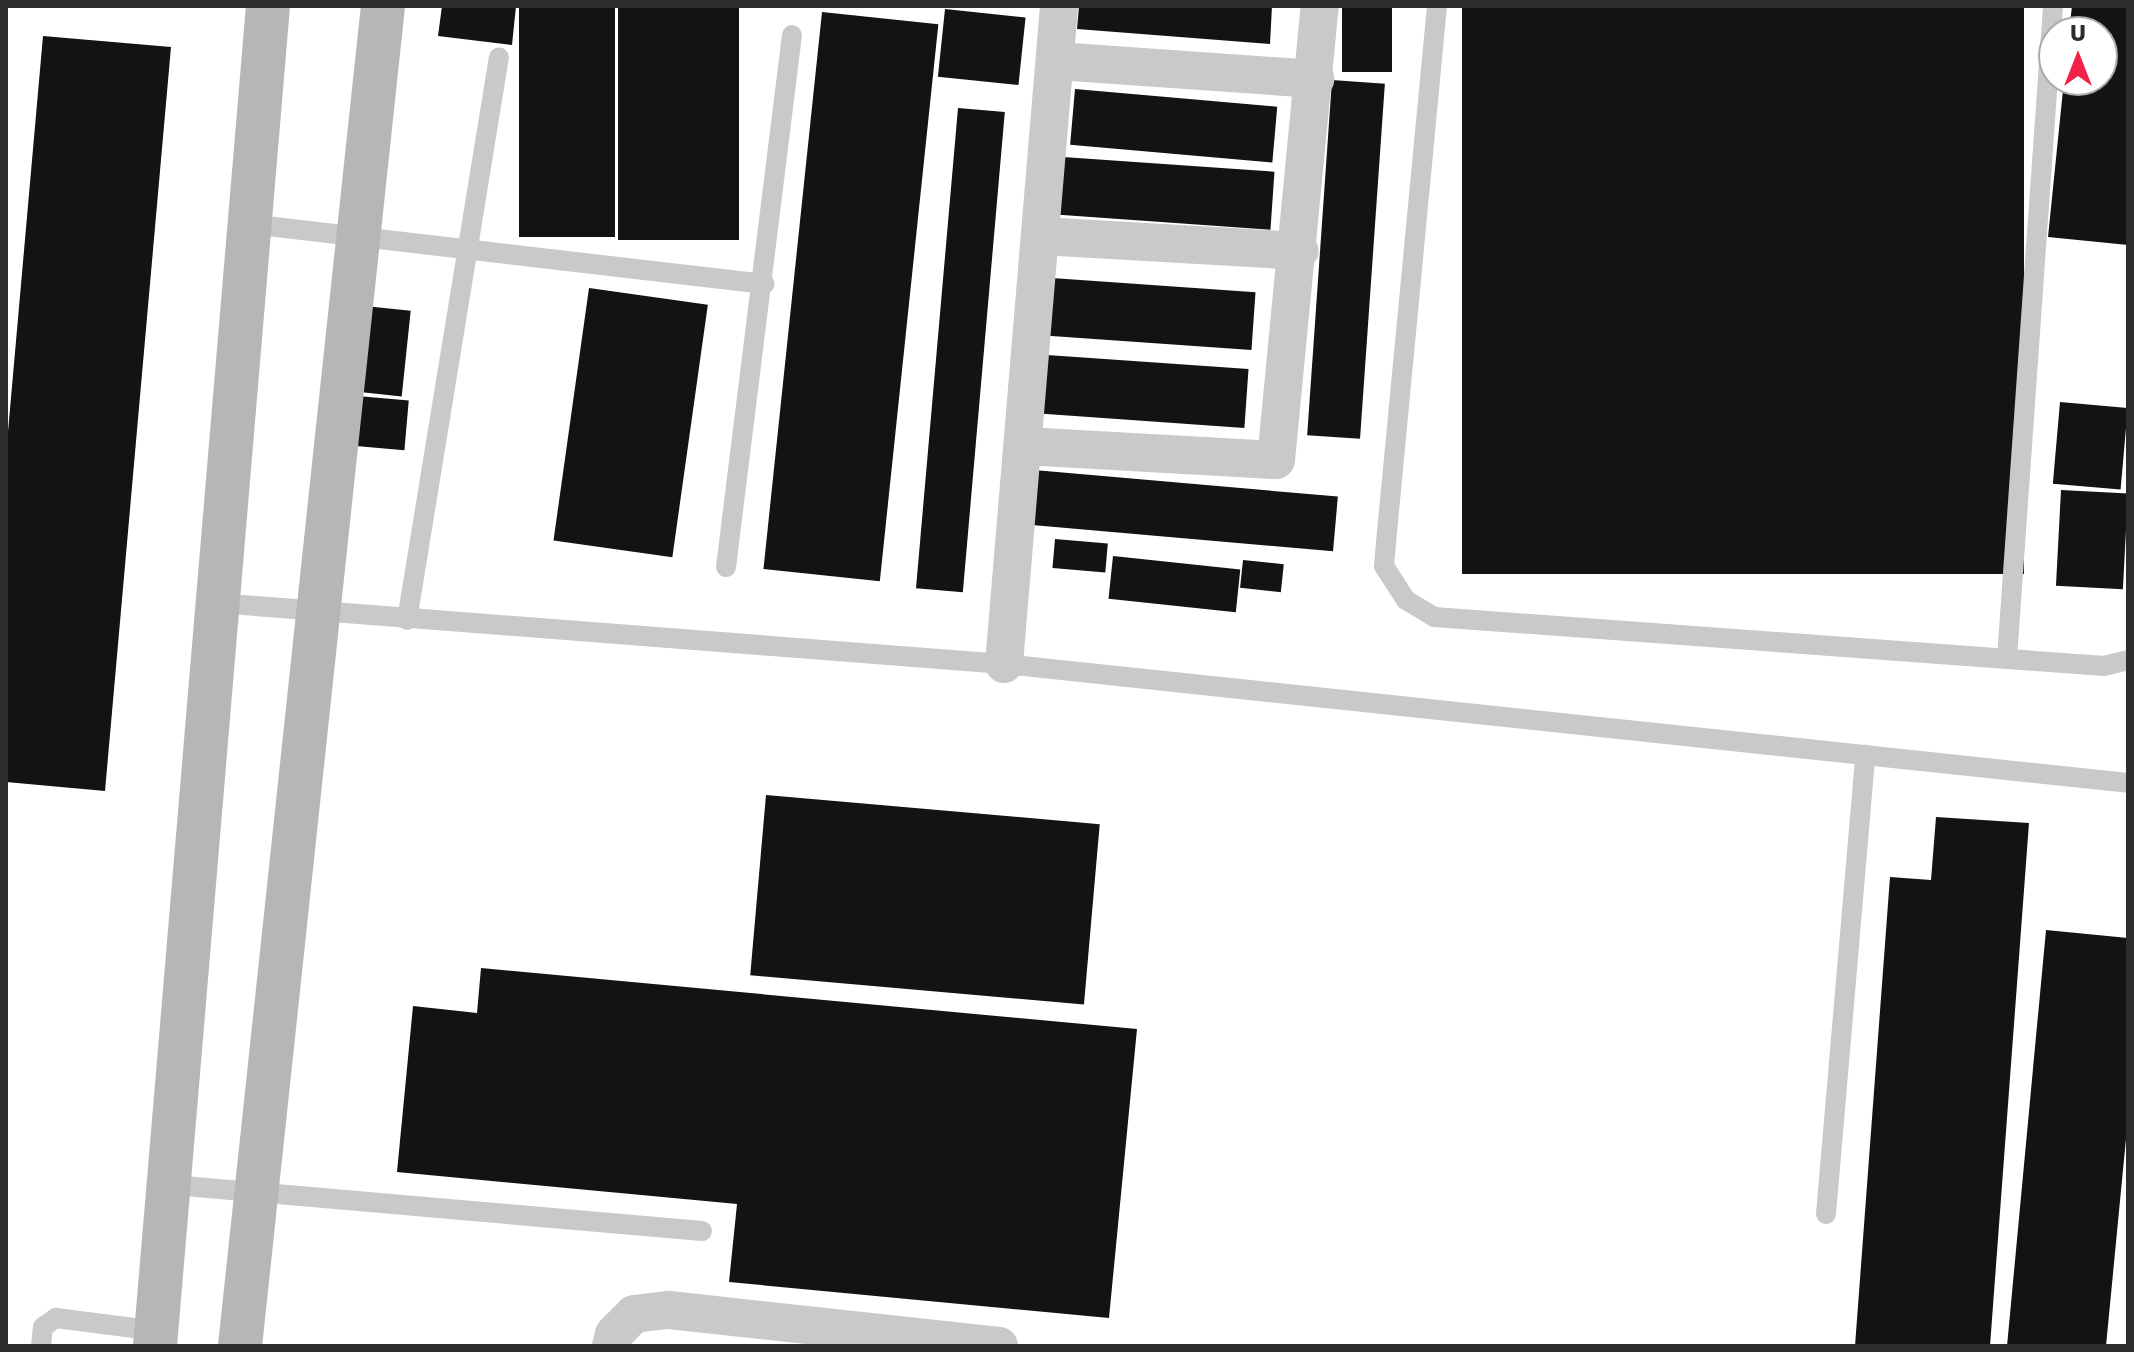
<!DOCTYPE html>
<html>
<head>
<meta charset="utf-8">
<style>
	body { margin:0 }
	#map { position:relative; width:2134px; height:1352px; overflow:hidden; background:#fff; font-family:Rubik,sans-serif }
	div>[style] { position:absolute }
	.building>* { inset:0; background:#131313; transform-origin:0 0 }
	.lane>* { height:20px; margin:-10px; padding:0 10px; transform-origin:10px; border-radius:10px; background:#c9c9c9 }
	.street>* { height:38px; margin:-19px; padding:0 19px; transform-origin:19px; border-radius:19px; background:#c9c9c9 }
	.secondary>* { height:44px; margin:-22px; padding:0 22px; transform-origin:22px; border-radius:22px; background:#b6b6b6 }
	span { translate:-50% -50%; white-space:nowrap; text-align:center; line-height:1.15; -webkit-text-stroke:8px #fff; paint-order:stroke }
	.frame { position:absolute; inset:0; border:8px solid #2c2c2c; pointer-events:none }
	.north { position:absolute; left:2038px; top:16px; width:80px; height:80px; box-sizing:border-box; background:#fff; border:2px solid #ababab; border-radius:50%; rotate:0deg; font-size:22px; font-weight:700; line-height:32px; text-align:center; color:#2c2c2c }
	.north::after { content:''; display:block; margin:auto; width:28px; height:36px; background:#f12147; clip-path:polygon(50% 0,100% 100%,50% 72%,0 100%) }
</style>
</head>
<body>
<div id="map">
	<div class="building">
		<i style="clip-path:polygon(442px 6px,516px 6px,512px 45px,438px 36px)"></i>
		<i style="left:519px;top:6px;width:96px;height:231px"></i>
		<i style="left:618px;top:6px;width:121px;height:234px"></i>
		<i style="clip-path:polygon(1079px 6px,1272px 6px,1270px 44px,1077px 29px)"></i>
		<i style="left:1342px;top:6px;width:50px;height:66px"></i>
		<i style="left:1462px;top:6px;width:562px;height:568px"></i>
		<i style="clip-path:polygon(2072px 6px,2128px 6px,2128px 245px,2048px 237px,2064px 80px,2102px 80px,2102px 32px,2069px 32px)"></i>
		<i style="left:945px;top:9px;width:81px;height:68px;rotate:6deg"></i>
		<i style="left:822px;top:12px;width:117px;height:560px;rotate:6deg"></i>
		<i style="clip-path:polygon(43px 36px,171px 47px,105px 791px,6px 782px,6px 454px)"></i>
		<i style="left:1332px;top:80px;width:53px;height:356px;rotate:4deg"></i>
		<i style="left:1075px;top:89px;width:203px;height:56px;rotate:5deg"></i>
		<i style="left:958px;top:108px;width:47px;height:482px;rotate:5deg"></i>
		<i style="left:1063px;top:157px;width:212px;height:58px;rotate:4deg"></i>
		<i style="left:1052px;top:278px;width:204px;height:58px;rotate:4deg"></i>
		<i style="left:589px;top:288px;width:120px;height:255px;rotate:8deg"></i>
		<i style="left:355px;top:305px;width:56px;height:86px;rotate:6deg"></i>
		<i style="left:1047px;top:355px;width:202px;height:59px;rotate:4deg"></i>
		<i style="left:346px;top:395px;width:63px;height:50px;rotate:5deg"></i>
		<i style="left:2060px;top:402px;width:68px;height:82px;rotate:5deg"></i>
		<i style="left:1034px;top:470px;width:305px;height:55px;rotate:5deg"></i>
		<i style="left:2061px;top:490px;width:67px;height:96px;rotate:3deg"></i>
		<i style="left:1055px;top:539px;width:53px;height:29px;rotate:5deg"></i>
		<i style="left:1113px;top:556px;width:128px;height:43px;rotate:6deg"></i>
		<i style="left:1243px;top:560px;width:41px;height:28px;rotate:6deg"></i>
		<i style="left:766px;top:795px;width:335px;height:181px;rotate:5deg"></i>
		<i style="clip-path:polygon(1936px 817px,2029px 823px,1990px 1346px,1855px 1346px,1890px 877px,1931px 880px)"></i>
		<i style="clip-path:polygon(2046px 930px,2128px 938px,2128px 1118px,2106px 1346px,2007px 1346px)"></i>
		<i style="clip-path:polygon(481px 968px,1137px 1029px,1109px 1318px,729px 1282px,737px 1204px,397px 1172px,413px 1006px,477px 1013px)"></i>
	</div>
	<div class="lane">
		<i style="left:1437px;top:6px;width:539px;rotate:95.43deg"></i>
		<i style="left:1386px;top:543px;width:23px;rotate:95deg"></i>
		<i style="left:1384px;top:566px;width:40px;rotate:57.1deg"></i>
		<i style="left:1406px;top:600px;width:33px;rotate:31deg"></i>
		<i style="left:1434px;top:617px;width:672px;rotate:4.18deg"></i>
		<i style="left:2104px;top:666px;width:25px;rotate:-14deg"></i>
		<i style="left:250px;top:224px;width:518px;rotate:6.65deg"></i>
		<i style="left:726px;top:567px;width:536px;rotate:-82.93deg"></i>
		<i style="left:217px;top:603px;width:789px;rotate:4.43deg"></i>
		<i style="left:1004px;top:664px;width:1130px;rotate:6.04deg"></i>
		<i style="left:407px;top:620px;width:570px;rotate:-80.72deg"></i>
		<i style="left:2007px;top:658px;width:654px;rotate:-85.96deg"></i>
		<i style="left:173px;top:1185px;width:531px;rotate:4.97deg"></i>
		<i style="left:1826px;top:1214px;width:461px;rotate:-85.1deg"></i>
		<i style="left:41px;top:1346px;width:19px;rotate:-84deg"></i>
		<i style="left:43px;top:1327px;width:16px;rotate:-35deg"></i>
		<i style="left:56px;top:1318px;width:102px;rotate:7.3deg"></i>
	</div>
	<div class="street">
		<i style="left:1057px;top:61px;width:259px;rotate:4deg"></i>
		<i style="left:1041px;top:236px;width:259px;rotate:3.3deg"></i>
		<i style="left:1024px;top:446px;width:252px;rotate:3.2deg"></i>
		<i style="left:1276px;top:460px;width:456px;rotate:-84.5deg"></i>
		<i style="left:1004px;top:664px;width:660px;rotate:-85.22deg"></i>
		<i style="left:611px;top:1346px;width:12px;rotate:-76deg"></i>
		<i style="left:614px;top:1334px;width:28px;rotate:-45deg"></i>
		<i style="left:634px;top:1314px;width:35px;rotate:-7deg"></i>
		<i style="left:669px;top:1310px;width:332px;rotate:6.2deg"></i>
	</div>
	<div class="secondary">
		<i style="left:155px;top:1346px;width:1345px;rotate:-85.18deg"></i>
		<i style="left:240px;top:1346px;width:1348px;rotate:-83.91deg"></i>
	</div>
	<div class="frame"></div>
	<div class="north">U</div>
</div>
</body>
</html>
